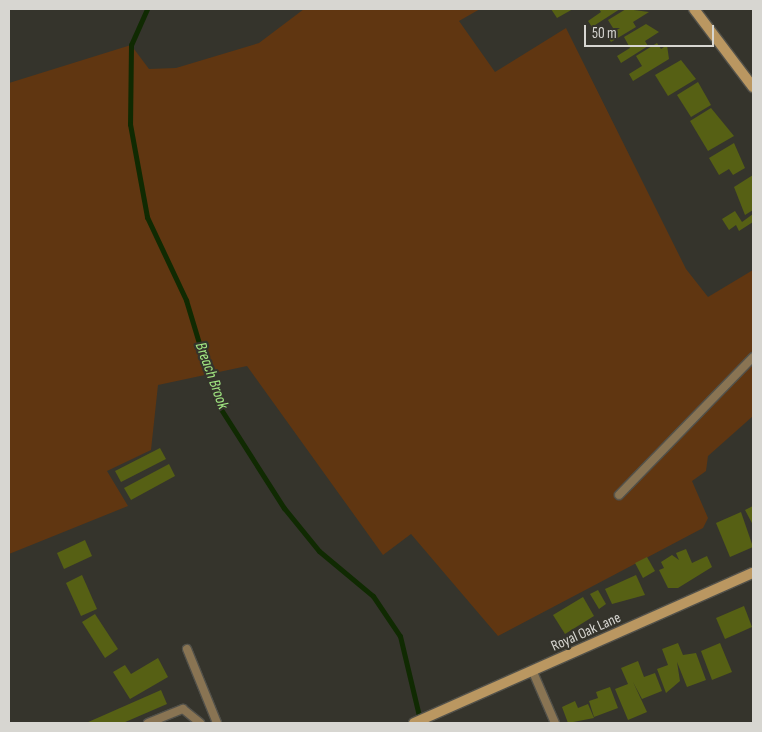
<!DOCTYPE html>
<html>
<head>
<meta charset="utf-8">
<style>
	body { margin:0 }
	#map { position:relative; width:762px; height:732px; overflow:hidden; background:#35342c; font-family:"Sofia Sans Condensed",sans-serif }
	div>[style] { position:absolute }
	.green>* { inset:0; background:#603611 }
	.stream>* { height:5px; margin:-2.5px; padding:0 2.5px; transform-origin:2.5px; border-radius:2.5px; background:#102a02 }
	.building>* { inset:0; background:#566014 }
	.roads { filter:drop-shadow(1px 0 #52514a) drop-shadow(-1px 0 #52514a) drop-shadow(0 1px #52514a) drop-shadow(0 -1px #52514a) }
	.lane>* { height:8px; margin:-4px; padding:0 4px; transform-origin:4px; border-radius:4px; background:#897453 }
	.secondary>* { height:10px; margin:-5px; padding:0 5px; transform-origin:5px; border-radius:5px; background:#ba9761 }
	span { translate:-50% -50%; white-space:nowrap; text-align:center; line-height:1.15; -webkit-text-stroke:4.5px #35342c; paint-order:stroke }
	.street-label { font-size:15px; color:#d7d6d1 }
	.water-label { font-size:16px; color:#a3e983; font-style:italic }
	.frame { position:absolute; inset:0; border:10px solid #d7d6d1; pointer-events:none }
	.scale { position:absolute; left:584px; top:25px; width:130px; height:22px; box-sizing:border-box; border:2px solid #d7d6d1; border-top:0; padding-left:6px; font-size:15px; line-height:18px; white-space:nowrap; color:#d7d6d1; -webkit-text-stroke:4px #35342c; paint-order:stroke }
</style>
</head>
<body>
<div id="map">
	<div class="green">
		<div style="clip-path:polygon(304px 9px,480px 9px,459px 21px,495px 72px,566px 28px,686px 269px,708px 297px,753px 270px,753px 416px,708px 456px,706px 471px,692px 481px,708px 518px,703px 528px,498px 636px,411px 534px,383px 555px,247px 366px,158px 385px,151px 450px,107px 471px,128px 506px,9px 554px,9px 83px,131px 45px,149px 69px,176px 68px,259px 43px)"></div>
	</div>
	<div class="stream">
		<div style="left:147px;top:9px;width:39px;rotate:114deg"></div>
		<div style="left:131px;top:45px;width:79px;rotate:90.7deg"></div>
		<div style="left:130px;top:124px;width:95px;rotate:79.6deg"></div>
		<div style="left:147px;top:217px;width:92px;rotate:64.8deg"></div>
		<div style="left:186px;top:300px;width:108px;rotate:73.2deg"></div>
		<div style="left:217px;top:403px;width:125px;rotate:57.5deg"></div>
		<div style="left:284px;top:508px;width:55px;rotate:50.9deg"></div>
		<div style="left:319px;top:551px;width:70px;rotate:39.8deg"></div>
		<div style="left:373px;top:596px;width:48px;rotate:56deg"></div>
		<div style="left:400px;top:636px;width:86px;rotate:76.6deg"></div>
	</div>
	<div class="building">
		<div style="clip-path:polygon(551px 9px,573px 9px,557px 18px)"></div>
		<div style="clip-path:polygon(599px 9px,620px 9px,592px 27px,588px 21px,601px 12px)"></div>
		<div style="clip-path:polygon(626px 9px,649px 12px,633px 22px,636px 27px,611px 42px,607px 36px,620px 28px,613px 28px,608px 20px)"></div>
		<div style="clip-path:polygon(646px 24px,659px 32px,645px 41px,648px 46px,621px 63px,617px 56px,630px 48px,624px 37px)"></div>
		<div style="clip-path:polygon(657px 43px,661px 49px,667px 45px,669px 59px,633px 81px,629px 74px,642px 66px,636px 56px)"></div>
		<div style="clip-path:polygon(681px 60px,696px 79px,668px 96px,655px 75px)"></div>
		<div style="clip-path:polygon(698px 82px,711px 105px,691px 117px,677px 95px)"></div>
		<div style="clip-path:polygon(711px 108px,734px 136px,708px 151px,690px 121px)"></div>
		<div style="clip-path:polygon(734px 143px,745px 168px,733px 175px,729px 169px,719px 175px,709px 158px)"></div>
		<div style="clip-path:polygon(753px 175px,753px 210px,745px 215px,734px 187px)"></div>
		<div style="clip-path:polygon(735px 211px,742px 222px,753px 214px,753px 222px,739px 231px,736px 225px,729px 230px,722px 219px)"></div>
		<div style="clip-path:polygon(160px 448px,166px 459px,121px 482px,115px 471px)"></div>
		<div style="clip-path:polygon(169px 464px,175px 476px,131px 500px,124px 488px)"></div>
		<div style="clip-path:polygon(753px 506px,753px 525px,745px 510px)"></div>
		<div style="clip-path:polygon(741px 512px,753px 547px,730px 557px,716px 523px)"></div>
		<div style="clip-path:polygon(85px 540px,92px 556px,64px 569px,57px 553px)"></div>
		<div style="clip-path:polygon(686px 549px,692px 563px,707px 556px,712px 567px,678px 588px,668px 588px,659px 570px,664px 568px,661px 562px,672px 555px,679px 560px,676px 553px)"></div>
		<div style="clip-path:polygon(647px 557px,655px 571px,643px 578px,635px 563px)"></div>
		<div style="clip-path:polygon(82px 575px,97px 609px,81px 616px,66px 583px)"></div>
		<div style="clip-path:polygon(636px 575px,645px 595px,612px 604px,605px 589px)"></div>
		<div style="clip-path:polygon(598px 590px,606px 604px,599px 609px,590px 594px)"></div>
		<div style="clip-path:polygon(583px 597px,594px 616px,565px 634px,553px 615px)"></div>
		<div style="clip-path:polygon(744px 606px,752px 627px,725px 639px,716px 618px)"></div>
		<div style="clip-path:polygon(95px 614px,118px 649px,105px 658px,82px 622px)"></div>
		<div style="clip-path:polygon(678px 643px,683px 655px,696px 653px,706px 680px,687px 687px,677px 662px,680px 681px,666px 693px,657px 669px,668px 665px,662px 649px)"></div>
		<div style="clip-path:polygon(720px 643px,732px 672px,712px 680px,701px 651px)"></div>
		<div style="clip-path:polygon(158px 658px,168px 677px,130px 699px,113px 672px,125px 665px,131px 674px)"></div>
		<div style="clip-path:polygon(638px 661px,644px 677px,655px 673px,662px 691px,642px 699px,633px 682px,647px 712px,628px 720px,615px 689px,628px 684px,621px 668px)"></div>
		<div style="clip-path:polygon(610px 687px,618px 708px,594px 717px,589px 701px,598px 698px,596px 692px)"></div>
		<div style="clip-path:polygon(161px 690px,167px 704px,123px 723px,86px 723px)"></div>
		<div style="clip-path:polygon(575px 701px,578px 708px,588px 704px,594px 718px,568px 723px,562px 707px)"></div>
	</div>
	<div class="roads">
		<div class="lane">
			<div style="left:619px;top:495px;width:192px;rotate:-45.8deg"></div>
			<div style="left:187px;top:649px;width:80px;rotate:67.9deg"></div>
			<div style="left:533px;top:672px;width:56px;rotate:66.7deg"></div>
			<div style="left:148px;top:723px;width:38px;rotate:-22deg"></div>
			<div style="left:183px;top:709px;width:22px;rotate:39deg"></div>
		</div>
		<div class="secondary">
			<div style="left:694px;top:9px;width:98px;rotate:52.9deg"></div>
			<div style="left:414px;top:723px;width:371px;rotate:-23.9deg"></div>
		</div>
	</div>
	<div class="street-label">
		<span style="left:586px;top:632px;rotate:-24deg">Royal Oak Lane</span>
	</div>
	<div class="water-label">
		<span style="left:211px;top:376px;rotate:70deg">Breach Brook</span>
	</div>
	<div class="frame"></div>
	<div class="scale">50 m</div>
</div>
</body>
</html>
